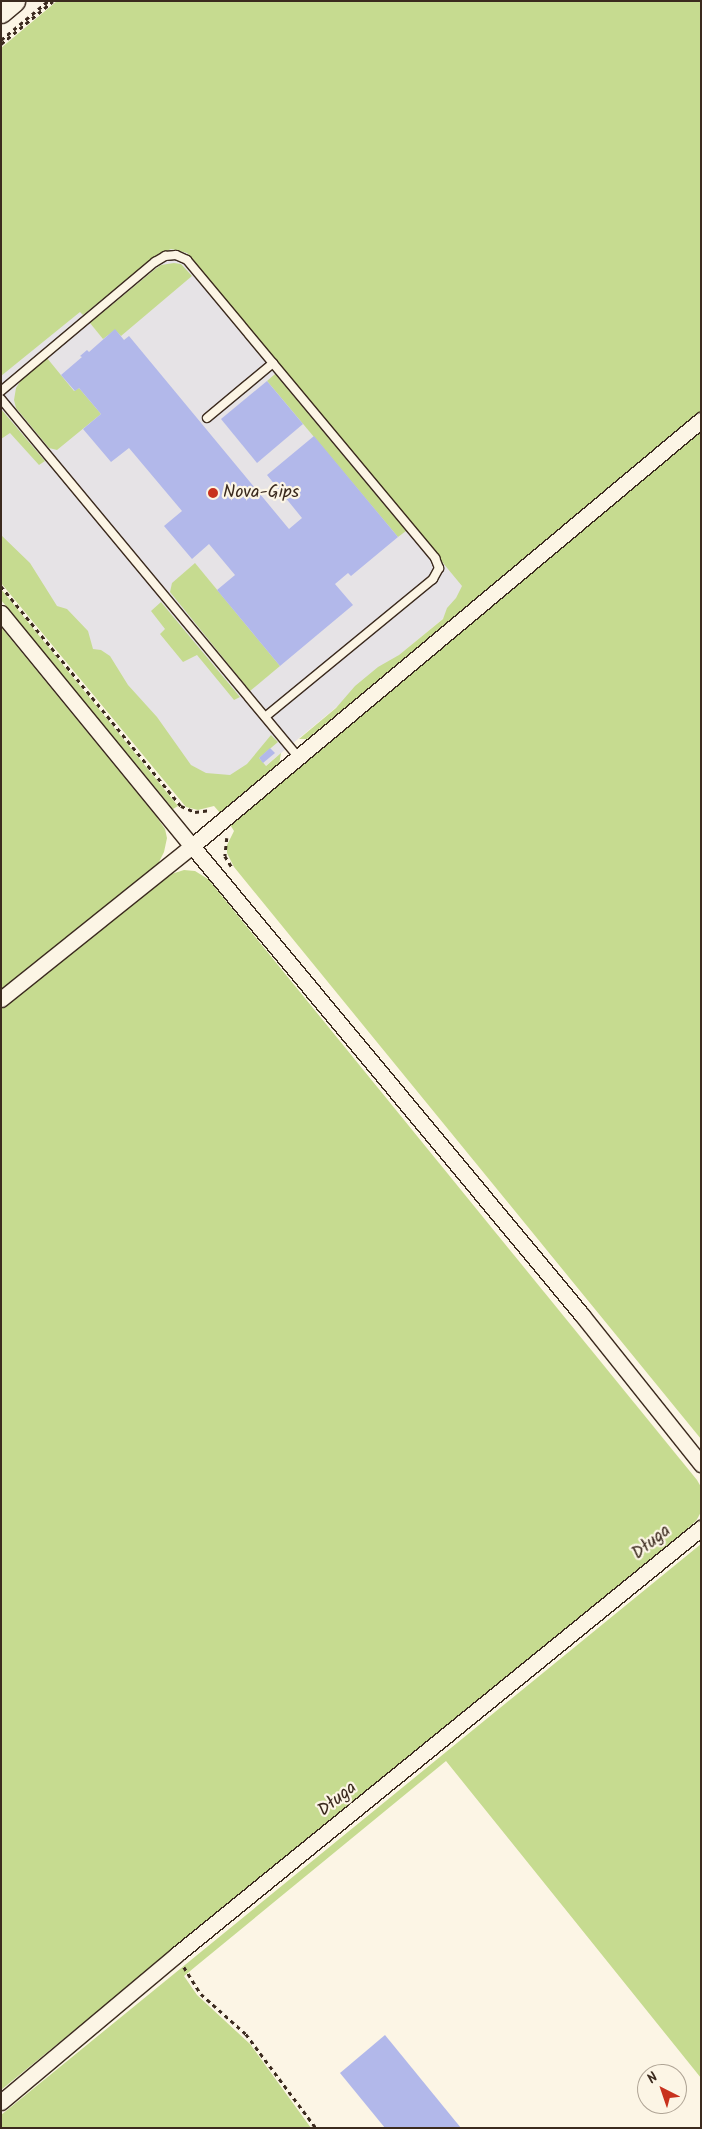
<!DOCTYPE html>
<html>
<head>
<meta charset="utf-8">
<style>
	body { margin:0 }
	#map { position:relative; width:702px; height:2129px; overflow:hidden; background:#fcf5e5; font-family:Kalam,sans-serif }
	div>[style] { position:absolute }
	.built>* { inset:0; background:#e6e3e6 }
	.green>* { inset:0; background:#c6db90 }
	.building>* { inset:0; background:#b2b8ea }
	.path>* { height:2.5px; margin-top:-1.25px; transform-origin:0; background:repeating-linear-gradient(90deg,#3b2a1e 0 4px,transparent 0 8px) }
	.roads { filter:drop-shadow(1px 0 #3b2a1e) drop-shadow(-1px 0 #3b2a1e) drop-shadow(0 1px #3b2a1e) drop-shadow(0 -1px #3b2a1e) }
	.service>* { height:8px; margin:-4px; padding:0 4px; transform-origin:4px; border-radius:4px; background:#fcf5e5 }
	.minor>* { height:15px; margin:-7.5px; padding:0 7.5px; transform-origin:7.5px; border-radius:7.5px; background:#fcf5e5 }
	.secondary>* { height:21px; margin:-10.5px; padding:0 10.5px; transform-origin:10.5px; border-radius:10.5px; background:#fcf5e5 }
	.dots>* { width:14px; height:14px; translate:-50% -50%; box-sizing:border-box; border:2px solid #fcf5e5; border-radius:50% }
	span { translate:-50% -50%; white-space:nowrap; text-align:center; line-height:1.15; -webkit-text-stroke:4.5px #fcf5e5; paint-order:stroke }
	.poi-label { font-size:18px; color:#3b2a1e }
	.left { translate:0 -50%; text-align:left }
	.street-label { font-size:18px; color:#3b2a1e }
	.frame { position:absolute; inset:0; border:2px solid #3b2a1e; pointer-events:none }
	.north { position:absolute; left:637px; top:2064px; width:50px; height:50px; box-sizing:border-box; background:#fcf5e5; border:1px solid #afa495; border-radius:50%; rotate:319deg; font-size:14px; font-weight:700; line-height:20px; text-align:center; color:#3b2a1e }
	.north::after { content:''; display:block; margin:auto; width:18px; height:22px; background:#c8321e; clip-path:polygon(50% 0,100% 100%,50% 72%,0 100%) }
</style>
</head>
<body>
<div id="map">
	<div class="built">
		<div style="clip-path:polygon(136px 187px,474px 593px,239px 788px,189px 787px,1px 558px,1px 300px)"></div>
	</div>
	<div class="green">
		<div style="clip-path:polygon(57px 1px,701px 1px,701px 413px,307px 739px,299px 739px,336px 708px,355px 686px,378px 667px,399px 655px,443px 619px,447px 608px,456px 598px,462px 586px,187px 253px,171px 249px,155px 256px,83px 315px,80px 312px,1px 376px,1px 48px)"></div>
		<div style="clip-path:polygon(174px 263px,181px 264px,192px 276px,121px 336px,115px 330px,103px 339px,90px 323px,154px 270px,161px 265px)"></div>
		<div style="clip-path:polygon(47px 358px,74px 391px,79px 388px,101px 414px,57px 450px,49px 448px,16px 408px,14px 400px,16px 388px,21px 380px)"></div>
		<div style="clip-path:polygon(275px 374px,406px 531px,398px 537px,267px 381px)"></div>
		<div style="clip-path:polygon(1px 409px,45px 461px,39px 465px,10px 433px,1px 439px)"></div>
		<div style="clip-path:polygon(701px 430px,701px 1439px,234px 867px,227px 853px,227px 845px,234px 831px,229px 823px)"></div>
		<div style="clip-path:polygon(1px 535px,30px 563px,57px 606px,67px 609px,88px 631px,93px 649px,101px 650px,110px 656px,128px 685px,157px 717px,191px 765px,206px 773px,230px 775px,247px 764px,271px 735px,278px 742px,259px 758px,266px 766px,281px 753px,279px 765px,221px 814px,214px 806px,198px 810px,186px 807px,1px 583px)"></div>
		<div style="clip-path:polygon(195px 563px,280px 666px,250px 691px,170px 592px,172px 583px)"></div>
		<div style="clip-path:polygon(1px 590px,1px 589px,178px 806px,173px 809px,1px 600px)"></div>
		<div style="clip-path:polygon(161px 602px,240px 697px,234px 700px,197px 655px,183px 662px,160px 634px,165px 629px,151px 611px)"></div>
		<div style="clip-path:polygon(1px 627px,156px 816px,165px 829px,167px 838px,164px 852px,158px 864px,1px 990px)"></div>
		<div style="clip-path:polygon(184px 870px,195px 871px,208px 879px,697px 1480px,701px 1487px,701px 1512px,696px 1521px,678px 1537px,1px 2090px,1px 1007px,162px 877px)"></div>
		<div style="clip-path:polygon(701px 1544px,701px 2078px,446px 1761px,184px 1976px,197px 1995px,250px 2044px,311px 2128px,1px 2128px,1px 2115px)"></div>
	</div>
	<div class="building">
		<div style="clip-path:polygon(115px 329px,124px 340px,129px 336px,289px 529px,302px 518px,267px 475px,314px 436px,398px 537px,351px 576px,348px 573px,335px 584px,353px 605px,280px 666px,217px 590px,235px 575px,209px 544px,192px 559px,164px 526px,182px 511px,129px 448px,111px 462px,83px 429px,101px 414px,79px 388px,75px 391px,61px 375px,82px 357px,80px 356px,87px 350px,89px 352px)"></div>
		<div style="clip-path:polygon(267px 381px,303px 424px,257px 463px,221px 419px)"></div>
		<div style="clip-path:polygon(270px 748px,275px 753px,263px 763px,259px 758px)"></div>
		<div style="clip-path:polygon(385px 2035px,461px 2128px,385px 2128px,340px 2073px)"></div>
	</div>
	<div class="path">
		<div style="left:1px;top:40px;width:61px;rotate:-39.7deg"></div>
		<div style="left:1px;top:44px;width:67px;rotate:-39.6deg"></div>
		<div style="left:1px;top:586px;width:284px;rotate:50.7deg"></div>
		<div style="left:181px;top:806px;width:15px;rotate:23deg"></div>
		<div style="left:195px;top:812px;width:16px;rotate:-7deg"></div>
		<div style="left:227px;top:838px;width:18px;rotate:96deg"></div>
		<div style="left:225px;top:856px;width:15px;rotate:58deg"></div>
		<div style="left:184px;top:1967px;width:32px;rotate:58deg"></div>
		<div style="left:201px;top:1994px;width:60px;rotate:41.6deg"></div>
		<div style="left:246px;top:2034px;width:117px;rotate:53.3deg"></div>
	</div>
	<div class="roads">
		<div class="service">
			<div style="left:1px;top:391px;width:201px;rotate:-40deg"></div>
			<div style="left:155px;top:262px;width:12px;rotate:-31deg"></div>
			<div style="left:165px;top:256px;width:11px;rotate:-5deg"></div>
			<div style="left:176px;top:255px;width:12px;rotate:24deg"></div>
			<div style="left:187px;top:260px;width:388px;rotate:50.2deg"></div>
			<div style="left:435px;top:558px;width:11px;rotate:68deg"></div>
			<div style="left:439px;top:568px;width:13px;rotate:119deg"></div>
			<div style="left:433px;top:579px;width:217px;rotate:140.6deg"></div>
			<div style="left:1px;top:399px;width:465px;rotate:50.3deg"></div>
			<div style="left:207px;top:418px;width:86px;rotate:-39.8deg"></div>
		</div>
		<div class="minor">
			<div style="left:1px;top:613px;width:301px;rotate:50.7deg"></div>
			<div style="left:192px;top:846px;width:610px;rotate:50.25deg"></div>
			<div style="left:582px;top:1315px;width:191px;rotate:51.4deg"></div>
			<div style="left:1px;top:999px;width:245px;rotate:-38.7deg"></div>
			<div style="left:192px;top:846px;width:664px;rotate:-39.93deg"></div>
			<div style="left:1px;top:2102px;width:229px;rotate:-40deg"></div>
			<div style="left:176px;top:1955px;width:677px;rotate:-39.12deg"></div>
		</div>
		<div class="secondary">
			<div style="left:1px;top:12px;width:17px;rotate:-40deg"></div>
		</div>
	</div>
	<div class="dots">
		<div style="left:213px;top:493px;background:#c8321e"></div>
	</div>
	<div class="poi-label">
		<span class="left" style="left:223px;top:493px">Nova-Gips</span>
	</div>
	<div class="street-label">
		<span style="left:652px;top:1543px;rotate:-39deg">Długa</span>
		<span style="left:338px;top:1800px;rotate:-39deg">Długa</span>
	</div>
	<div class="frame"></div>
	<div class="north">N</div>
</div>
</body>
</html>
